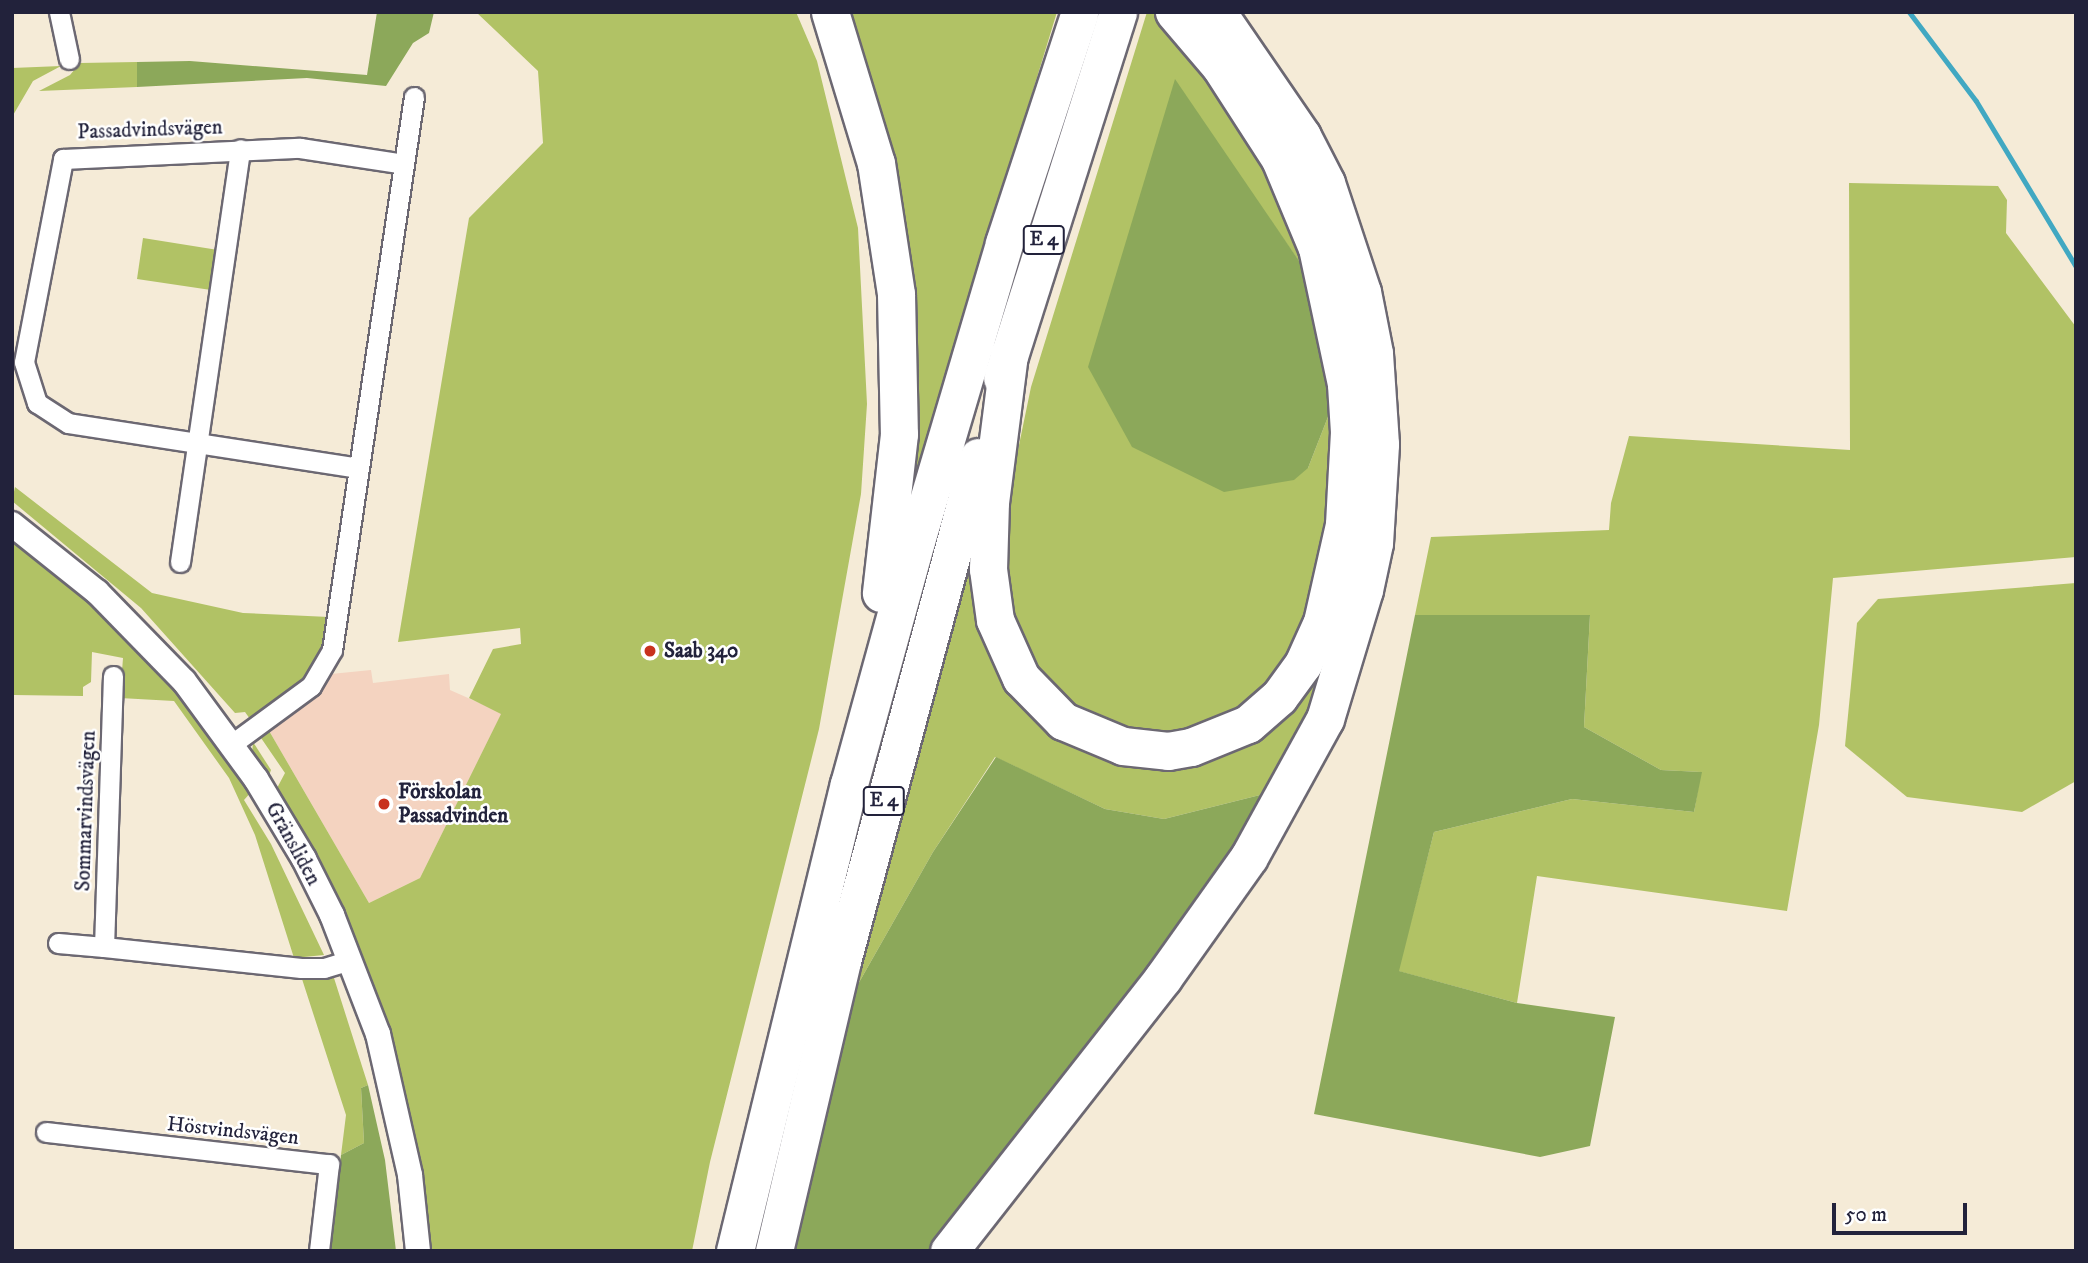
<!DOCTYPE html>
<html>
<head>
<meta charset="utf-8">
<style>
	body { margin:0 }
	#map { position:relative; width:2088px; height:1263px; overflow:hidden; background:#f5ebd7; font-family:"IM FELL DW Pica",serif }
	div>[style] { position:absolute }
	.built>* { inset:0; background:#f4d3c0 }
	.green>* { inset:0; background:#b1c265 }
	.forest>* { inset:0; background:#8ca85a }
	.stream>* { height:5px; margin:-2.5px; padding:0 2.5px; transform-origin:2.5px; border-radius:2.5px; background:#41a8c2 }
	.roads { filter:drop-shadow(2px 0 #6c6872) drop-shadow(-2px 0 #6c6872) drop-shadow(0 2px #6c6872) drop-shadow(0 -2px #6c6872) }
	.minor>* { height:19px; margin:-9.5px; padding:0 9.5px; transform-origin:9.5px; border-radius:9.5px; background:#fff }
	.tertiary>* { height:24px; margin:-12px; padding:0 12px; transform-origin:12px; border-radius:12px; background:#fff }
	.motorway>* { height:37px; margin:-18.5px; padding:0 18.5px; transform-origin:18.5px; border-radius:18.5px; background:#fff }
	.dots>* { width:19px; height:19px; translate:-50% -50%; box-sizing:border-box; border:4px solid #fff; border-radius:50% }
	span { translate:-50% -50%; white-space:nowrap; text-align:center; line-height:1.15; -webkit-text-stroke:5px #fff; paint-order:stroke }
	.shield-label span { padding:2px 5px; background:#fff; border:2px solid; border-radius:5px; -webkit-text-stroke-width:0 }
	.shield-label { font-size:19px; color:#22223b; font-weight:700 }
	.street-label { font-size:21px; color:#22223b }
	.poi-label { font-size:21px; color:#22223b; font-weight:700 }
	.left { translate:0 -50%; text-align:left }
	.frame { position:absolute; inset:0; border:14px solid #22223b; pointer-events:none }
	.scale { position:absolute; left:1832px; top:1203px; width:135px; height:32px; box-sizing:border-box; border:4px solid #22223b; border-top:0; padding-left:9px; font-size:21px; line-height:24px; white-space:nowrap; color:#22223b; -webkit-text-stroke:5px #fff; paint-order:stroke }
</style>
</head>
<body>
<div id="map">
	<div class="built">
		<div style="clip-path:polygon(371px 670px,373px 683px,449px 674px,450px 690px,502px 713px,420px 878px,369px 903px,268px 729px,319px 693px,331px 674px)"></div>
	</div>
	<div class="green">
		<div style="clip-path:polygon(476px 12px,796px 12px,817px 61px,858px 228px,867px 404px,861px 494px,819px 729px,710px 1162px,692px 1251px,429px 1251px,421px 1177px,394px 1051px,276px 790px,285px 773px,259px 735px,268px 729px,369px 903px,420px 878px,501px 714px,469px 698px,493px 649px,521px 644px,520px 628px,398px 642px,469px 218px,543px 143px,538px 71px)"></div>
		<div style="clip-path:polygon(845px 12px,1057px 12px,915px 476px,905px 479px)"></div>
		<div style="clip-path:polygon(1147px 12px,1154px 12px,1191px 51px,1266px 167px,1310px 277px,1254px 197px,1308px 468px,1333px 404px,1325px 559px,1290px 659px,1234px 718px,1195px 731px,1154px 737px,1121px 733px,1055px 696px,1016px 640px,1003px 577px,1006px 508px,1031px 387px)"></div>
		<div style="clip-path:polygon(137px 62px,137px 87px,39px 91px,70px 75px,80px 63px)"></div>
		<div style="clip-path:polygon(61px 66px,33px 81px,12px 117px,12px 68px)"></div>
		<div style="clip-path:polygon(1849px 183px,1998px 186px,2007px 200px,2006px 233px,2076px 327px,2076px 557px,1833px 578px,1819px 725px,1787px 911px,1537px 876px,1517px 1003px,1398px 971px,1434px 832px,1572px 799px,1694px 812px,1701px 772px,1661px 770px,1584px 727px,1590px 615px,1415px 615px,1431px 537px,1609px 530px,1611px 503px,1629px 436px,1850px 450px)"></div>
		<div style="clip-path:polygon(143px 238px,218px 250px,211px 290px,137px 279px)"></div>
		<div style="clip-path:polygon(1339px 262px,1325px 680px,1272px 792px,1164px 819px,1105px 809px,995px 757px,933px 852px,857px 986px,975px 540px,999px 666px,1166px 763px,1323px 657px)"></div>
		<div style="clip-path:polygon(15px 487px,152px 593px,243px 613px,329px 617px,319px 658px,301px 685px,250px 719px,245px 712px,235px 713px,141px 608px,12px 501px)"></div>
		<div style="clip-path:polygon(12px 538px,65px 575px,176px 688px,252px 791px,244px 800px,271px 844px,324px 955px,294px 958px,255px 835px,229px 778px,174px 701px,120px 698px,123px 658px,92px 652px,91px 682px,83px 687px,83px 696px,14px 695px,12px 770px)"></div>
		<div style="clip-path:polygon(2076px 583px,2076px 781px,2022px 812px,1907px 797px,1845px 746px,1857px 623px,1878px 599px)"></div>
		<div style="clip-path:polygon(253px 742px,271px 770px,268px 778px,252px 754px)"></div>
		<div style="clip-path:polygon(329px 976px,334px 978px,368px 1085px,361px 1088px,364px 1143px,341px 1155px,346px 1115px,302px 979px)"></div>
	</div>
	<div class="forest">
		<div style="clip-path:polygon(377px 12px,434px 12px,429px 33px,413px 43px,386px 86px,307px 78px,137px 87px,137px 62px,190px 61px,367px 75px)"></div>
		<div style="clip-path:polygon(1175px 79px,1310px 277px,1333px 404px,1308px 468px,1294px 480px,1224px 492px,1132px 447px,1088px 367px)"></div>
		<div style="clip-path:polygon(1415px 615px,1590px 615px,1584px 727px,1661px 770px,1702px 772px,1694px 812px,1572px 799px,1434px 832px,1399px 971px,1517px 1003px,1615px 1017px,1590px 1146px,1540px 1157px,1314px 1114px)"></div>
		<div style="clip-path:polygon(996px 757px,1105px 809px,1164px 819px,1272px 792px,1204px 899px,933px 1251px,794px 1251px,857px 986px,933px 852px)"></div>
		<div style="clip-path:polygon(368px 1085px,385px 1160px,396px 1251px,331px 1251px,341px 1155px,364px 1143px,361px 1088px)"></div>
	</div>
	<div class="stream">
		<div style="left:1909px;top:12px;width:111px;rotate:53deg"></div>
		<div style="left:1976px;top:101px;width:194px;rotate:58.9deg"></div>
	</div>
	<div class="roads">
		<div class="minor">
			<div style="left:59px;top:12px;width:48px;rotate:78deg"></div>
			<div style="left:359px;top:468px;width:294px;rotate:-171.2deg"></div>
			<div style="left:68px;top:423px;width:37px;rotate:-147deg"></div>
			<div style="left:37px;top:403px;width:43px;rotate:-107.6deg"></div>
			<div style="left:24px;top:362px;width:207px;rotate:-79.1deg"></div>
			<div style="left:63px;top:159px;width:237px;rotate:-2.7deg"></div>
			<div style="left:300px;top:148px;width:105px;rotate:8.7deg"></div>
			<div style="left:180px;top:562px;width:417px;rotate:-81.7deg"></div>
			<div style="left:113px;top:676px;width:271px;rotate:91.9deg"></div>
			<div style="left:104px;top:947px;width:198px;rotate:6.1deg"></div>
			<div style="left:301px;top:968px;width:23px"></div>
			<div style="left:324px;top:968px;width:27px;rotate:-17deg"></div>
			<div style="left:232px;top:744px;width:98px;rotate:-36.3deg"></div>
			<div style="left:311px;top:686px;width:42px;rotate:-59.7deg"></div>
			<div style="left:332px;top:650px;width:559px;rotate:-81.57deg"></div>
			<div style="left:58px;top:943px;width:46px;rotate:5deg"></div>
			<div style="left:46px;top:1132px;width:285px;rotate:6.5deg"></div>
			<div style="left:329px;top:1164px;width:88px;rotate:96.6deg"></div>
		</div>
		<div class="tertiary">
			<div style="left:12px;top:524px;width:109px;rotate:38.7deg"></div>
			<div style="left:97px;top:592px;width:124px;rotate:45.7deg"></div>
			<div style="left:184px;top:681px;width:122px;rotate:53.7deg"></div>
			<div style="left:256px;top:779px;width:93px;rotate:59deg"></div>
			<div style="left:304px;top:859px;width:63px;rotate:63.4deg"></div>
			<div style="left:332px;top:915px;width:128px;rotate:68.9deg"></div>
			<div style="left:378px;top:1034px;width:145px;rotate:77.2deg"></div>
			<div style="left:410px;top:1175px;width:76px;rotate:84deg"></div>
		</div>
		<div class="motorway">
			<div style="left:830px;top:12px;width:158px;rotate:73.1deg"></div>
			<div style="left:876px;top:163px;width:133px;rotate:81.3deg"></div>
			<div style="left:896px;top:294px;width:140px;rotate:88.8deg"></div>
			<div style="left:899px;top:434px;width:160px;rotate:96.5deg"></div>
			<div style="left:1009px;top:354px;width:149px;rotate:97.3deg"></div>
			<div style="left:990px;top:502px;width:67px;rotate:91.7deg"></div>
			<div style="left:988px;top:569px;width:51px;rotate:82.2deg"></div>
			<div style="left:995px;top:620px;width:64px;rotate:65.9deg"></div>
			<div style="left:1021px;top:678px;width:60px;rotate:45.7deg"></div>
			<div style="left:1063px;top:721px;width:65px;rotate:22.6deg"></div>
			<div style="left:1123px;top:746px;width:45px;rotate:6.3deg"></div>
			<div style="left:1168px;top:751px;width:23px;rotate:-10deg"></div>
			<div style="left:1191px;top:747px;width:61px;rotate:-22deg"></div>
			<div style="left:1248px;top:724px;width:41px;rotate:-41.1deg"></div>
			<div style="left:1279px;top:697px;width:41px;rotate:-54deg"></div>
			<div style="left:1303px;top:664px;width:46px;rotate:-65.7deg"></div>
			<div style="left:1322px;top:622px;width:100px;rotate:-77.3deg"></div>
			<div style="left:1344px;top:524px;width:92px;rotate:-86.9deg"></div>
			<div style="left:1349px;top:432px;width:48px;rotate:-93.6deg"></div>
			<div style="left:1346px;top:384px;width:139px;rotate:-102deg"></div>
			<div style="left:1317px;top:248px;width:96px;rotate:-112.6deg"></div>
			<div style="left:1280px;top:159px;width:111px;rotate:-122.8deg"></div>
			<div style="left:1220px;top:66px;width:71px;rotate:-130.4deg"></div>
			<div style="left:1002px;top:378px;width:384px;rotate:-72.4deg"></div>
			<div style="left:735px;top:1251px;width:481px;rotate:-76.3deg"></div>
			<div style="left:849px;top:784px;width:252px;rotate:-74.6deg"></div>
			<div style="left:916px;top:541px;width:311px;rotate:-73.5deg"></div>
			<div style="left:1004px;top:243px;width:243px;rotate:-71.8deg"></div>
			<div style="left:774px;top:1251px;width:298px;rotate:-76.8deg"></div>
			<div style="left:842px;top:961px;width:522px;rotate:-74.9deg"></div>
			<div style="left:949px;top:1251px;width:347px;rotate:-51.9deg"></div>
			<div style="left:1163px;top:978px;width:148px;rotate:-54.6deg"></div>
			<div style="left:1249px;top:857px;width:158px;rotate:-61.2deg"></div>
			<div style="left:1325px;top:719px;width:135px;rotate:-73.2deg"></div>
			<div style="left:1364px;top:590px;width:48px;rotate:-78deg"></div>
			<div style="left:1374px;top:543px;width:99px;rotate:-86.5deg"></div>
			<div style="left:1380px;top:444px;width:91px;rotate:-93.8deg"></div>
			<div style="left:1374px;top:353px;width:62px;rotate:-101.1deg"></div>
			<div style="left:1362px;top:292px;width:115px;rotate:-108.3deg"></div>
			<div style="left:1326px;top:183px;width:53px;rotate:-117.1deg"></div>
			<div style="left:1302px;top:136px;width:150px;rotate:-124.4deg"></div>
		</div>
	</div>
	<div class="dots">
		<div style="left:650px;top:651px;background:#c8321e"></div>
		<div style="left:384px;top:804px;background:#c8321e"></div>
	</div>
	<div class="shield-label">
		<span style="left:1044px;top:240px">E 4</span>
		<span style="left:884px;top:801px">E 4</span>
	</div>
	<div class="street-label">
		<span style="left:150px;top:130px;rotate:-2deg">Passadvindsvägen</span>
		<span style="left:86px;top:811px;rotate:-88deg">Sommarvindsvägen</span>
		<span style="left:293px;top:844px;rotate:61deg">Gränsliden</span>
		<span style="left:233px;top:1131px;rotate:6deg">Höstvindsvägen</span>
	</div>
	<div class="poi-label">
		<span class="left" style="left:664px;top:651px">Saab 340</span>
		<span class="left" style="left:398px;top:804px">Förskolan<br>Passadvinden</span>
	</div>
	<div class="frame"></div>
	<div class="scale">50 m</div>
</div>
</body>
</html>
